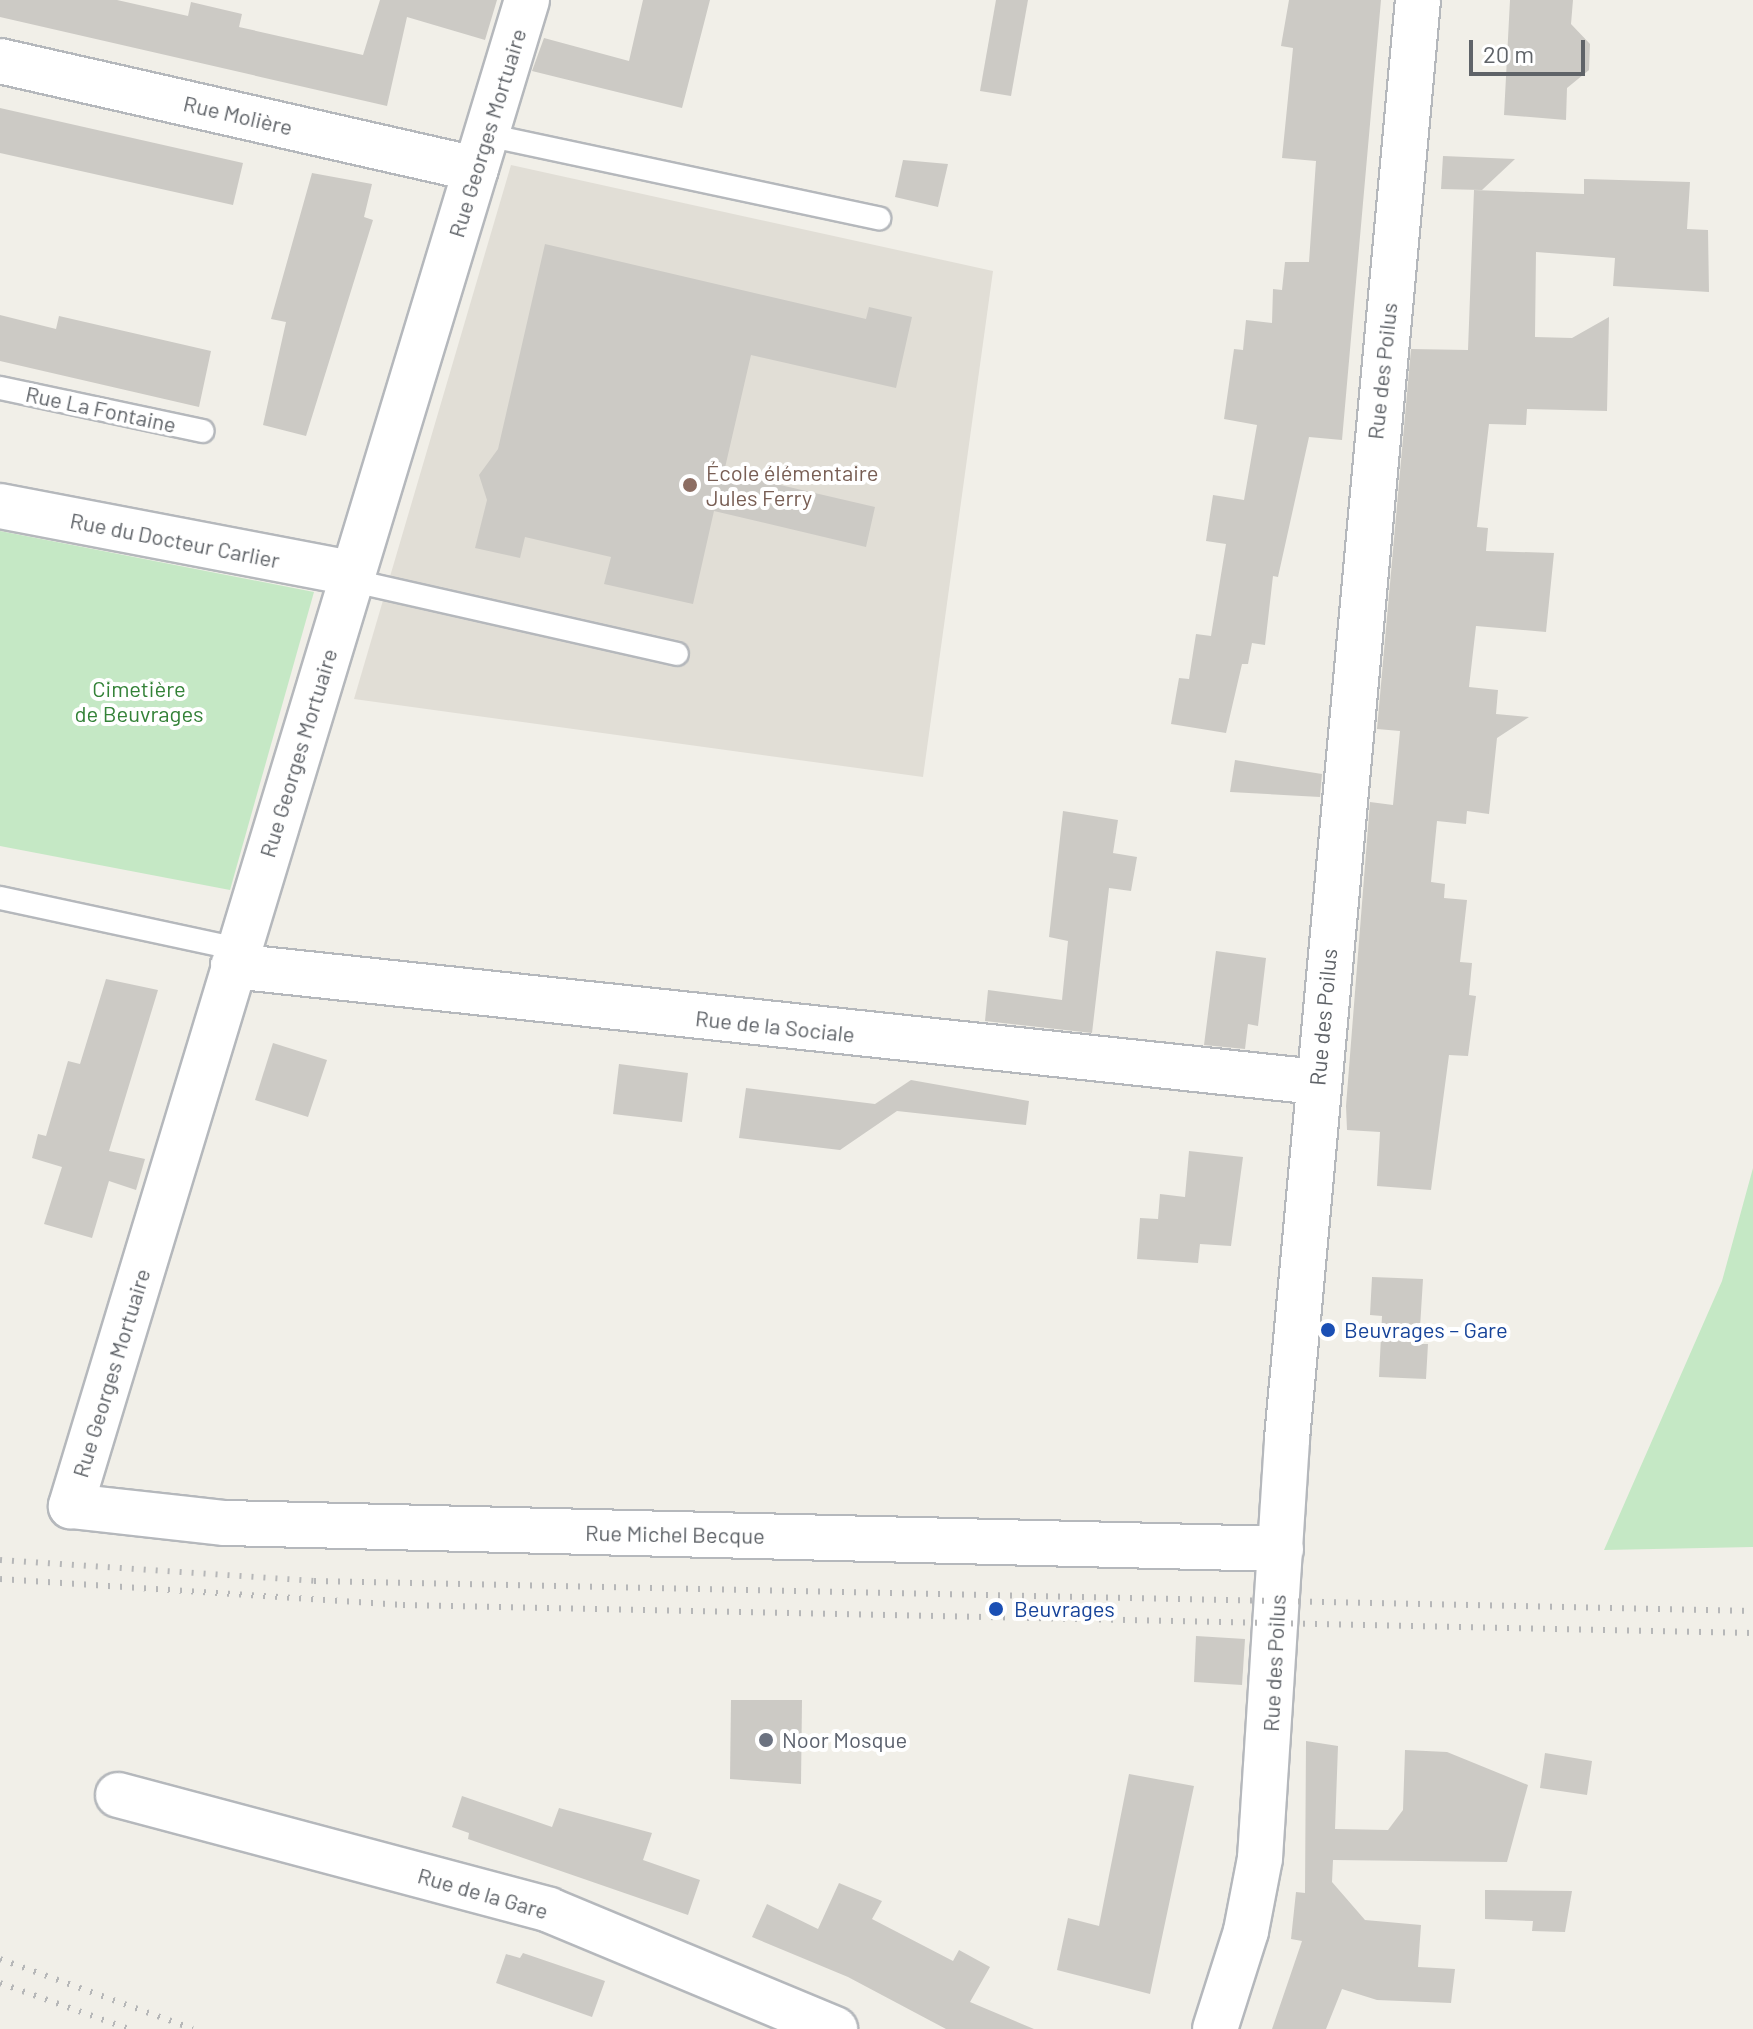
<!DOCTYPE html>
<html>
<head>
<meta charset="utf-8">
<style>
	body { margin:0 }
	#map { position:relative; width:1753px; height:2029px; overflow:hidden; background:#f1efe8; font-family:Barlow,sans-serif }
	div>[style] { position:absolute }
	.education>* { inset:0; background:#e1ded6 }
	.green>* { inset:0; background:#c5e8c5 }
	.building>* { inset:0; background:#cccac5 }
	.roads { filter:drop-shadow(2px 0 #b5b8bc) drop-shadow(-2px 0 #b5b8bc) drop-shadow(0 2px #b5b8bc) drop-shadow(0 -2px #b5b8bc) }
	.lane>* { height:22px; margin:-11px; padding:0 11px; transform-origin:11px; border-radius:11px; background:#fff }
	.street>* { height:44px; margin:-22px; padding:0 22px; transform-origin:22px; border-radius:22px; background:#fff }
	.secondary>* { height:44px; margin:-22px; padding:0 22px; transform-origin:22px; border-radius:22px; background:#fff }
	.rail>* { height:6px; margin-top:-3px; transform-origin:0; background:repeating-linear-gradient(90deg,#b6b7b8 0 2px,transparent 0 12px) }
	.dots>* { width:22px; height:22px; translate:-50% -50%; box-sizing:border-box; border:4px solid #fff; border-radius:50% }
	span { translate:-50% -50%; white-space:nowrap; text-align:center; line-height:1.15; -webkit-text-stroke:8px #fff; paint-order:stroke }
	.street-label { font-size:22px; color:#5f6368 }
	.education-label { font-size:22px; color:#785e54 }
	.left { translate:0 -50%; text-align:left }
	.park-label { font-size:22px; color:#348238 }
	.transit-label { font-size:22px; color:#164399 }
	.worship-label { font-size:22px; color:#5b616d }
	.scale { position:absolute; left:1469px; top:40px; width:116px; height:36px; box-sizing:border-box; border:4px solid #5f6368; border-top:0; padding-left:10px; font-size:24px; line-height:28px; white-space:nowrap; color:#5f6368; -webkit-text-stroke:6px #fff; paint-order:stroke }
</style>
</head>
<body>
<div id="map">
	<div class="education">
		<div style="clip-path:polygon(511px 165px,993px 271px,923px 777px,354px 699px)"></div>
	</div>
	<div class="green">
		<div style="clip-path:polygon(0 531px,314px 592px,230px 890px,0 846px)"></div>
		<div style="clip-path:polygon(1753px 1168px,1753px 1547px,1604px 1550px,1722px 1281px)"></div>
	</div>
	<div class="building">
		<div style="clip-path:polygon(0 0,117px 0,188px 16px,191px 2px,242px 14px,239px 27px,363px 55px,380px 0,497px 0,485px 40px,407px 17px,387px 106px,0 17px)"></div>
		<div style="clip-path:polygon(643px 0,710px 0,682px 108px,532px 71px,544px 38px,629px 61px)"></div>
		<div style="clip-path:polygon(996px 0,1028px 0,1011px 96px,980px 91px)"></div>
		<div style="clip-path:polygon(1289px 0,1381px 0,1342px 440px,1309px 437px,1278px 577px,1273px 576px,1265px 645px,1252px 643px,1248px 664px,1242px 664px,1226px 733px,1171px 724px,1179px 678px,1189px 679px,1196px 634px,1211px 636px,1226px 544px,1206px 541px,1213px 495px,1244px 500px,1257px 425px,1224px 419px,1234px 349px,1243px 350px,1246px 320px,1272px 323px,1273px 289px,1282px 290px,1285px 262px,1309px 262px,1316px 161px,1282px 158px,1293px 48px,1281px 46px)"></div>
		<div style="clip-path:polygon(1510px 0,1573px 0,1571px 24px,1590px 44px,1589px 70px,1567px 88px,1566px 120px,1504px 115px)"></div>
		<div style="clip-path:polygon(0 108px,243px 163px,233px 205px,0 153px)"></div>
		<div style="clip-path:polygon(1443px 156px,1515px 159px,1482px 190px,1441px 189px)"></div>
		<div style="clip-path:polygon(903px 160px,948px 164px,938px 207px,895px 197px)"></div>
		<div style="clip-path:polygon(312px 173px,372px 184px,364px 217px,373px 220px,306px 436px,263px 425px,286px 322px,271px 319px)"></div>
		<div style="clip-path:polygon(1584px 179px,1690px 182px,1687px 229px,1708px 230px,1709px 292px,1613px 286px,1615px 258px,1536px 252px,1535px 337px,1572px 338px,1609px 317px,1607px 411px,1527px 409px,1526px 425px,1489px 424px,1477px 527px,1488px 528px,1486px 551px,1554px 553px,1546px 632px,1476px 626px,1469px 687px,1498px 690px,1496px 714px,1529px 717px,1497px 738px,1489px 814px,1467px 811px,1466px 824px,1437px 821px,1431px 882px,1445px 884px,1444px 898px,1467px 900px,1460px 962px,1472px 963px,1469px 995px,1476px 996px,1468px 1056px,1449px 1055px,1431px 1190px,1377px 1186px,1380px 1132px,1347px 1130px,1346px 1106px,1370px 802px,1393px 805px,1400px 731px,1377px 729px,1411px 349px,1468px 350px,1474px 190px,1584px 194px)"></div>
		<div style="clip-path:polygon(545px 244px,866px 319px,869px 307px,912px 317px,896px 388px,751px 355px,724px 472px,875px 507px,866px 547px,714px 511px,693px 604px,604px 584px,611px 557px,525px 537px,520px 558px,475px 548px,487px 500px,479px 475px,498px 449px)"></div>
		<div style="clip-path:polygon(0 315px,56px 329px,59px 316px,211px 351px,199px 407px,0 361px)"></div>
		<div style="clip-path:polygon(1235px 760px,1322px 774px,1320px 797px,1230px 792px)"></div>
		<div style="clip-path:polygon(1063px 811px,1118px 820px,1113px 853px,1137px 857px,1131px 891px,1109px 888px,1092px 1033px,985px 1021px,988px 990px,1062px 1000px,1068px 941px,1049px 937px)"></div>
		<div style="clip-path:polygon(1216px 951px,1266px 958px,1258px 1026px,1248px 1024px,1245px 1049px,1204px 1045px)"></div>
		<div style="clip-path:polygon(106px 979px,158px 990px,109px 1151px,145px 1159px,136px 1190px,109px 1181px,92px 1238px,44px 1224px,62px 1167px,32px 1158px,38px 1134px,46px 1136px,68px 1061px,80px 1064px)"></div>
		<div style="clip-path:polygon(273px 1043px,327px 1060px,308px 1117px,255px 1100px)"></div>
		<div style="clip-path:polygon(619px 1064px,688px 1073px,682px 1122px,613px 1114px)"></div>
		<div style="clip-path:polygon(911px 1080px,1029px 1101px,1026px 1125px,897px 1111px,840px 1150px,739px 1138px,746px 1088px,875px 1104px)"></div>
		<div style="clip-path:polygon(1189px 1151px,1243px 1157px,1231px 1246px,1200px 1244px,1198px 1263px,1137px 1259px,1140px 1218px,1158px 1219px,1160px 1194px,1185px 1197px)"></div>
		<div style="clip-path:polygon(1372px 1277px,1423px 1279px,1419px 1344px,1428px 1344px,1426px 1379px,1379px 1377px,1382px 1316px,1370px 1315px)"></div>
		<div style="clip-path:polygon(1196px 1636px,1245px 1639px,1242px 1685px,1194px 1682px)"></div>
		<div style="clip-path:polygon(731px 1700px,802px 1700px,801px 1784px,730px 1779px)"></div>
		<div style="clip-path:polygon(1306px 1741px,1338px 1746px,1335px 1829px,1388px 1830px,1403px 1810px,1405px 1750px,1447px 1752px,1528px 1785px,1507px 1862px,1333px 1860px,1332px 1882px,1365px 1920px,1421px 1925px,1418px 1967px,1455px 1969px,1451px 2003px,1377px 2000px,1342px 1989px,1326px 2029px,1272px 2029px,1302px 1941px,1291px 1939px,1296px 1892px,1305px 1893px)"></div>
		<div style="clip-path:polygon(1545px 1753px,1592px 1761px,1587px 1795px,1540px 1788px)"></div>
		<div style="clip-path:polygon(1129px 1774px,1194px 1786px,1150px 1994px,1057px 1970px,1068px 1918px,1099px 1926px)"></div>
		<div style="clip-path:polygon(462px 1796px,552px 1827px,559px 1808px,652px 1833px,643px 1860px,700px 1880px,688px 1915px,468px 1839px,469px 1833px,452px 1827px)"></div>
		<div style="clip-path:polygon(839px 1883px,882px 1901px,872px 1919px,953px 1961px,959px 1950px,990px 1967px,970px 2002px,1034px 2029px,946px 2029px,848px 1977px,752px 1937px,767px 1904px,818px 1929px)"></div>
		<div style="clip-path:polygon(1485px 1890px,1572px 1891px,1565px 1932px,1532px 1931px,1533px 1921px,1485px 1919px)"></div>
		<div style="clip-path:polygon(523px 1953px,605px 1981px,592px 2017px,496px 1983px,506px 1954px,520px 1958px)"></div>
	</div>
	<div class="roads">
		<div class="lane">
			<div style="left:487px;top:135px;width:401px;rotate:12deg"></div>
			<div style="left:0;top:388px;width:207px;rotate:12deg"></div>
			<div style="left:349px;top:580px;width:336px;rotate:12.7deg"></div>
			<div style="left:0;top:898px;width:243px;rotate:12.1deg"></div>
		</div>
		<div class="street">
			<div style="left:527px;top:0;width:1574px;rotate:106.85deg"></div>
			<div style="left:71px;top:1506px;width:155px;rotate:6.3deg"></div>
			<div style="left:225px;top:1523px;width:1056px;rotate:1.41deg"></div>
			<div style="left:0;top:61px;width:488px;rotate:12.8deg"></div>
			<div style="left:0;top:506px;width:357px;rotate:10.8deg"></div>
			<div style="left:233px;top:966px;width:1090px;rotate:6.11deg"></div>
			<div style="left:118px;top:1795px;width:446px;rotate:14.9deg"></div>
			<div style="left:549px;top:1910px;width:310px;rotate:22.6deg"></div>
		</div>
		<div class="secondary">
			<div style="left:1215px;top:2029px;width:103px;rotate:-72.4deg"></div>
			<div style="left:1246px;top:1931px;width:74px;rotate:-79.1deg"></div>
			<div style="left:1260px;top:1858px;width:420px;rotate:-86.3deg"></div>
			<div style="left:1287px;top:1439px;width:1445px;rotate:-84.8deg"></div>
		</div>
	</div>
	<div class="rail">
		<div style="left:0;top:1560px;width:315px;rotate:3.8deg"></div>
		<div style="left:314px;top:1581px;width:1439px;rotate:1.19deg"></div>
		<div style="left:0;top:1579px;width:404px;rotate:3.7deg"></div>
		<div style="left:403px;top:1605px;width:1350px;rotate:1.19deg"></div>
		<div style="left:0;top:1959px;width:205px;rotate:19.9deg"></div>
		<div style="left:0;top:1983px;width:137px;rotate:19.6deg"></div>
	</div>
	<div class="dots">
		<div style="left:690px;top:485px;background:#8d6e63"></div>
		<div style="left:1328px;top:1330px;background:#1a4fb4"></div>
		<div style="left:996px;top:1609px;background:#1a4fb4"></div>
		<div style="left:766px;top:1740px;background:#6b7280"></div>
	</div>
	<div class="street-label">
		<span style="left:238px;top:115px;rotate:13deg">Rue Molière</span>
		<span style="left:487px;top:133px;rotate:-73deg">Rue Georges Mortuaire</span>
		<span style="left:1382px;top:371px;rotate:-84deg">Rue des Poilus</span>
		<span style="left:101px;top:409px;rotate:12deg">Rue La Fontaine</span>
		<span style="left:175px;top:540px;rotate:11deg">Rue du Docteur Carlier</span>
		<span style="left:298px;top:753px;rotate:-73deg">Rue Georges Mortuaire</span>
		<span style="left:1323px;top:1017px;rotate:-85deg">Rue des Poilus</span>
		<span style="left:775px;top:1026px;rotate:6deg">Rue de la Sociale</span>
		<span style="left:111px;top:1373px;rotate:-73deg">Rue Georges Mortuaire</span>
		<span style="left:675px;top:1534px;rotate:1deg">Rue Michel Becque</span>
		<span style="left:1274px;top:1663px;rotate:-87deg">Rue des Poilus</span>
		<span style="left:483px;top:1893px;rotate:16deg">Rue de la Gare</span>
	</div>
	<div class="education-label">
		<span class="left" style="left:706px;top:485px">École élémentaire<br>Jules Ferry</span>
	</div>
	<div class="park-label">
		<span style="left:139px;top:701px">Cimetière<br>de Beuvrages</span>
	</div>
	<div class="transit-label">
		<span class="left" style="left:1344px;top:1330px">Beuvrages – Gare</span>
		<span class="left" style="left:1014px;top:1609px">Beuvrages</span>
	</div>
	<div class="worship-label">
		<span class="left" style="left:782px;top:1740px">Noor Mosque</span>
	</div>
	<div class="scale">20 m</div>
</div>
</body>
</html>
